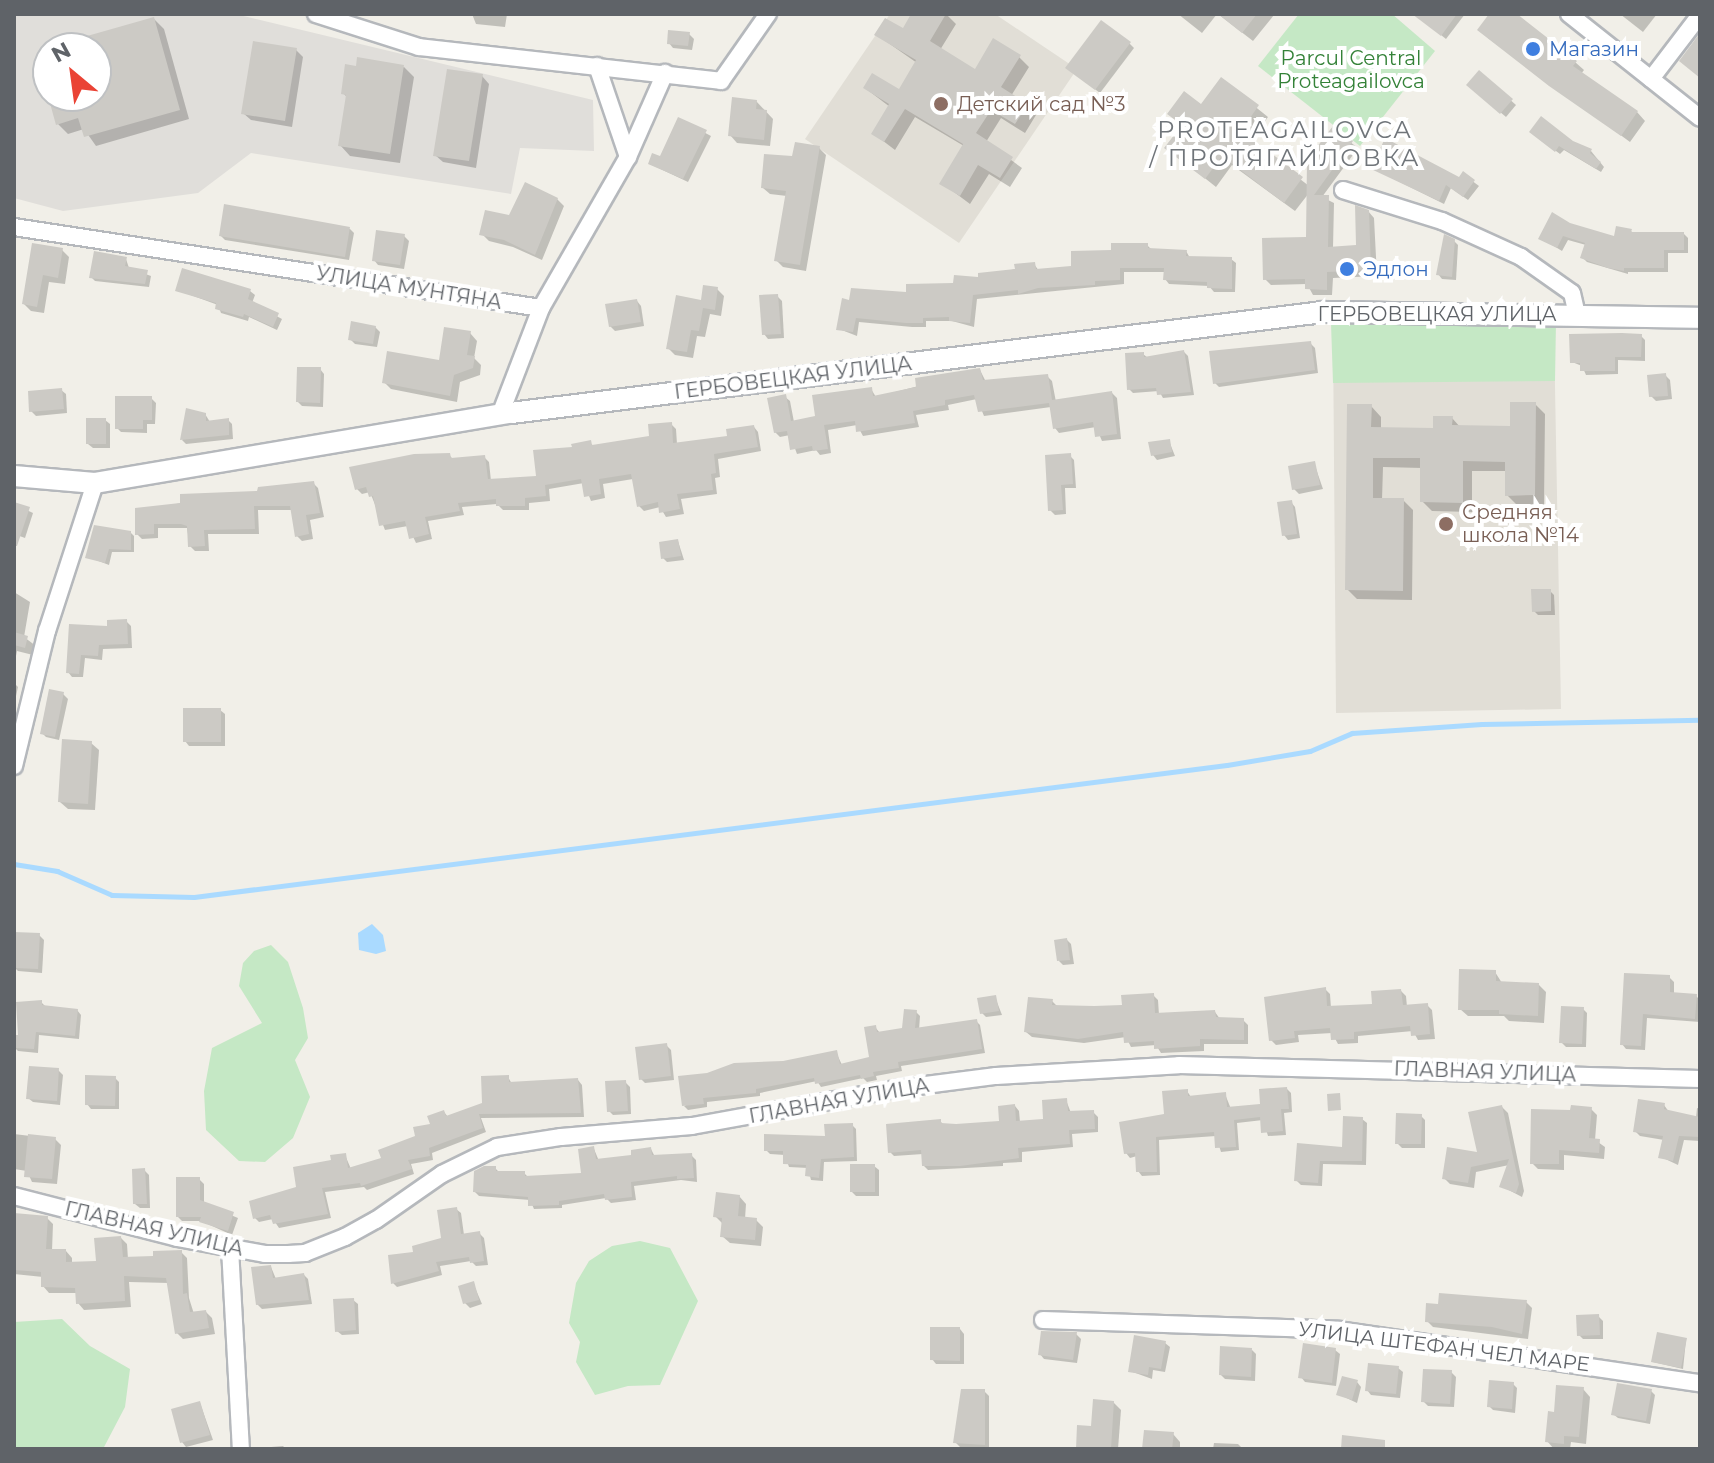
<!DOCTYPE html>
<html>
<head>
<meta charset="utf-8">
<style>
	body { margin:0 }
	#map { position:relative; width:1714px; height:1463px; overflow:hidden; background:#f1efe8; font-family:Montserrat,sans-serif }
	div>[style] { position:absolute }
	.industrial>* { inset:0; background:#e0deda }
	.education>* { inset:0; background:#e1ded6 }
	.green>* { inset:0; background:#c5e8c5 }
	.water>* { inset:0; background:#aadaff }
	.shadow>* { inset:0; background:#0003 }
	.stream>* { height:5px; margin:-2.5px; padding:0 2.5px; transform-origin:2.5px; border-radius:2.5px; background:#aadaff }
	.building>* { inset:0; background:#cccac5 }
	.roads { filter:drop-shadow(2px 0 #b5b8bc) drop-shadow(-2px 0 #b5b8bc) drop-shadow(0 2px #b5b8bc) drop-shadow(0 -2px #b5b8bc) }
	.minor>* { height:16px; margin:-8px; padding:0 8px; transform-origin:8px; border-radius:8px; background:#fff }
	.tertiary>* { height:20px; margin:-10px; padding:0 10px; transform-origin:10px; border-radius:10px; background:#fff }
	.dots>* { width:22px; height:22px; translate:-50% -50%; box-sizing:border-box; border:4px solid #fff; border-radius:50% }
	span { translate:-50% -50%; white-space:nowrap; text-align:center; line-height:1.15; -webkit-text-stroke:8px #fff; paint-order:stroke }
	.shop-label { font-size:20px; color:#366cbe }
	.left { translate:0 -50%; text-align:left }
	.park-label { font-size:20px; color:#348238 }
	.education-label { font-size:20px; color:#785e54 }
	.street-label { font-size:20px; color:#5f6368 }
	.quarter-label { font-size:24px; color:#70757a; letter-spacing:2px }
	.frame { position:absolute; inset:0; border:16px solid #5f6368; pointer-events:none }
	.north { position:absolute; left:32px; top:32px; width:80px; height:80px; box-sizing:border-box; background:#fff; border:2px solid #bfc1c3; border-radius:50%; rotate:331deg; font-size:22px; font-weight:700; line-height:32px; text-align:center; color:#5f6368 }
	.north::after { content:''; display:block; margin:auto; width:28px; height:36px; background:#ea4335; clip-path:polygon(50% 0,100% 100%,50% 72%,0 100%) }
</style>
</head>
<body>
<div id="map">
	<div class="industrial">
		<div style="clip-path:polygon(evenodd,14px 14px,235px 14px,593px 100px,594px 151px,520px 148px,511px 194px,251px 153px,198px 193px,63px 211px,14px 198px,14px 14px,48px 48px,96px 48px,96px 96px,48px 96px,48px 48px)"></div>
	</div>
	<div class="education">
		<div style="clip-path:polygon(890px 14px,995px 14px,1077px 69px,959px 243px,805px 139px)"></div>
		<div style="clip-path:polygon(1333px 333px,1554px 333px,1561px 709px,1336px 713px)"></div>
	</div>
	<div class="green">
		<div style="clip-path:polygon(1299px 14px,1392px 14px,1435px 51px,1360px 146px,1258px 66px)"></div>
		<div style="clip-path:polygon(1556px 321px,1555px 381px,1333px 383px,1331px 323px)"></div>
		<div style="clip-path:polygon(271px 945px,288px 962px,303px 1008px,308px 1038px,295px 1060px,310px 1097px,293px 1138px,265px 1162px,239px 1161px,206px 1130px,204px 1091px,212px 1048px,262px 1023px,239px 986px,243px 963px,254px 951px)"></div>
		<div style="clip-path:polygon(640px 1241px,670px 1248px,698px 1301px,660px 1385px,628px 1386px,595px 1395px,576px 1362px,580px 1342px,569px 1323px,576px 1283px,589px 1261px,612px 1246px)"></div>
		<div style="clip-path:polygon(62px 1319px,90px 1346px,130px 1369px,125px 1407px,103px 1449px,14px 1449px,14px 1322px)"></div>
	</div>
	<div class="water">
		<div style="clip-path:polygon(372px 924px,383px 935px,386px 951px,376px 954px,359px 950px,358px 933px)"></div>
	</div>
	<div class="shadow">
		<div style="clip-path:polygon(472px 14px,507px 14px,505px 27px,476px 24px)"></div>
		<div style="clip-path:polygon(914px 14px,946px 14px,956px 24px,940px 50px,975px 71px,1019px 57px,1029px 67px,1011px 96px,1036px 115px,1025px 133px,1001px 118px,986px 142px,1022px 168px,1010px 187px,989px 174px,970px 204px,942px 183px,964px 146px,915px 117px,895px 150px,874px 134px,890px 107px,865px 88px,900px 92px,917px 63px,877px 35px,903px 31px)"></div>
		<div style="clip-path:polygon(1178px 14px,1217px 14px,1202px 33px)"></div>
		<div style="clip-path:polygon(1218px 14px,1273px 14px,1274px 15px,1253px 41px)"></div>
		<div style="clip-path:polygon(1415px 14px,1465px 14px,1446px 39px)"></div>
		<div style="clip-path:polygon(1492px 14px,1514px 14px,1575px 62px,1584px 70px,1581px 74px,1637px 112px,1645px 121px,1630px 142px,1488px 38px)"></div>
		<div style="clip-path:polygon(1620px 14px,1657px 14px,1643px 32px)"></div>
		<div style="clip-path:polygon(154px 19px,164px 29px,189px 119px,96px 146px,84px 129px,68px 134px,58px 124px,50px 96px,96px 96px,96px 48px,53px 48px)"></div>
		<div style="clip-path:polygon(689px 34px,694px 39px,692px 50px,673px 48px,669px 43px)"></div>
		<div style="clip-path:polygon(1129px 43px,1134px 48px,1100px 93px,1072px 72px)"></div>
		<div style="clip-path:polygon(48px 50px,48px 90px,37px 53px)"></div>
		<div style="clip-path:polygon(296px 50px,303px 57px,292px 127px,251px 120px,243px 113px)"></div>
		<div style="clip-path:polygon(404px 67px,414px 77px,400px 163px,350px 156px,340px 145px,348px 98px,343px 93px)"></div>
		<div style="clip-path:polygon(1479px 72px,1516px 105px,1506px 117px,1473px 89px)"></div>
		<div style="clip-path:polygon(482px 76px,489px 84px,476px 168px,443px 162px,435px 155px)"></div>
		<div style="clip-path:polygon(1222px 80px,1268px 117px,1251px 141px,1309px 186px,1333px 129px,1358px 148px,1322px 197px,1334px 203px,1333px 248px,1358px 247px,1368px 211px,1374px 218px,1377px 276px,1333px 278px,1332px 295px,1313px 295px,1307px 284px,1271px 285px,1265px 279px,1308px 239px,1309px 193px,1295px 211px,1232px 165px,1216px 187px,1167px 148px,1183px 126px,1170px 114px,1202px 106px)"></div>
		<div style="clip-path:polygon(756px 101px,773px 119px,770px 146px,737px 143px,730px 135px)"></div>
		<div style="clip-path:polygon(679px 119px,711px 136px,688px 182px,650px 164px,661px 159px)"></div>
		<div style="clip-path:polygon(1536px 136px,1572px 142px,1591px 151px,1604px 167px,1601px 172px,1564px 150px,1560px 154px)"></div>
		<div style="clip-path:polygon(819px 148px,826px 155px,806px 271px,783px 267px,776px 260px,787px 196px,770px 194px,763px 188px,794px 159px)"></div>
		<div style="clip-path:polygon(1374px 169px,1459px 180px,1463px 174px,1479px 186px,1468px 200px,1451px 188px,1444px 204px)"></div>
		<div style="clip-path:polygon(557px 199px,564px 206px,542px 260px,513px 247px,489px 241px,482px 234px,510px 218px)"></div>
		<div style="clip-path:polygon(1569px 225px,1616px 239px,1631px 231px,1634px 234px,1684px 234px,1688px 238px,1688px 253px,1668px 253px,1668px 272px,1628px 272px,1628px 274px,1587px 262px,1582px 257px,1586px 245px,1568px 240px,1562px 251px,1541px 238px)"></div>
		<div style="clip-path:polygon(350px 229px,354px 233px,349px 260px,225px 240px,221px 236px)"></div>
		<div style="clip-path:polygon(404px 236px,409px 241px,404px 269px,378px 265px,374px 260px)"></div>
		<div style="clip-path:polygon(1453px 240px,1458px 245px,1456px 280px,1442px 279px,1438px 274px)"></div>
		<div style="clip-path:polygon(1147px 245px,1152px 250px,1186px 251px,1190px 258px,1231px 259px,1236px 263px,1235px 292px,1214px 292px,1209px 286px,1169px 284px,1165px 279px,1165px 272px,1124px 272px,1124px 284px,977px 299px,974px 327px,952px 321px,926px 321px,926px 327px,912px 327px,859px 322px,857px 336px,839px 329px,843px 301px,955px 285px,1034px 264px,1039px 271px,1073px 268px,1113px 252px)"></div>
		<div style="clip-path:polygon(33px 246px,62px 250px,69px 257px,65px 284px,49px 282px,44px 313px,31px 311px,24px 304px)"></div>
		<div style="clip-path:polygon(126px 259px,129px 268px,151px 276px,149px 287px,95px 281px,91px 277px)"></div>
		<div style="clip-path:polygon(717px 289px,724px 296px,721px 316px,710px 314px,705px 337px,697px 336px,693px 358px,675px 355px,668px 348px)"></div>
		<div style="clip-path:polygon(177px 290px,250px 291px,255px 295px,252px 303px,282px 319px,277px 330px,249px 317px,248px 321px,221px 313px,218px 305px)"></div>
		<div style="clip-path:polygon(777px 296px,782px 301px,784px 338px,768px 339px,764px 334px)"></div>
		<div style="clip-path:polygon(637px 301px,641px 306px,644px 326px,615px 331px,610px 326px)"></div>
		<div style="clip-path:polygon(375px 327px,380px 332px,377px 347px,355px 344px,350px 339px)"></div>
		<div style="clip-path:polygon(470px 333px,477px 341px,474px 358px,481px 365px,480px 375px,460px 382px,457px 402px,391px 389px,384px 382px,440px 362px)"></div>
		<div style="clip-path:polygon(1641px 336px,1645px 340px,1645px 361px,1618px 360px,1618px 374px,1586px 375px,1582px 366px,1572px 362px)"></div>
		<div style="clip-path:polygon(1310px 343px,1315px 348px,1318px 373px,1219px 387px,1215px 383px)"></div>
		<div style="clip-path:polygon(1184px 352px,1188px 356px,1194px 395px,1163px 398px,1159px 391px,1133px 393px,1129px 389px,1143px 354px,1148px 358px)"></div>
		<div style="clip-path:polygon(320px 369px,324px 374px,323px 407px,302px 406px,298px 402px)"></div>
		<div style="clip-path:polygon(980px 370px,986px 382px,1047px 376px,1052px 381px,1056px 402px,1112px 393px,1117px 398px,1121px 439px,1102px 441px,1096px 427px,1059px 433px,1055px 428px,1051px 407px,984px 416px,977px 399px,948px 405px,949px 410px,916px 415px,919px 427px,863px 436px,857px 425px,828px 430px,831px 453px,820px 455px,816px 450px,797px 454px,790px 435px,780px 437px,775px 432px,785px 397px,790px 401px,794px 422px,817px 418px,871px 389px,876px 397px)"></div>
		<div style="clip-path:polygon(1665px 375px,1670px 380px,1672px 399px,1656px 401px,1651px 396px)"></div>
		<div style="clip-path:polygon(61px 390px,66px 394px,67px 413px,36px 416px,31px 411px)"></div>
		<div style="clip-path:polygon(151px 398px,156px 403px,155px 424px,147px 424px,147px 433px,121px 432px,117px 428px)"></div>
		<div style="clip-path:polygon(1535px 404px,1545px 414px,1544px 505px,1517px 505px,1507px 495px,1507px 471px,1472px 471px,1472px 512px,1432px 511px,1422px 501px,1422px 468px,1383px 467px,1382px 500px,1403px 500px,1413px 510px,1412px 600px,1357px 599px,1347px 589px,1371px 406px,1381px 417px,1381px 430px,1435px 430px,1452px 418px,1461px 428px,1512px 428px)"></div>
		<div style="clip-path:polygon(205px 414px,210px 422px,228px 420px,232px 424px,233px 439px,186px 444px,182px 440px)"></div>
		<div style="clip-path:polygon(105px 420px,110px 424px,110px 448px,93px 448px,88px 444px)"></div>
		<div style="clip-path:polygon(671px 424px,676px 429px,677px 444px,729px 437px,754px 427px,758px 432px,761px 451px,718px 459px,720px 477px,715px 478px,717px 494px,681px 499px,684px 514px,666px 517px,660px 507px,644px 511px,639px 506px,633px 479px,603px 484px,605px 498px,591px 501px,584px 483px,549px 489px,550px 501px,529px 503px,529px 510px,503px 510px,497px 504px,462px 507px,464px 515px,428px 521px,432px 539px,416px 543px,408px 526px,385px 530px,370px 492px,362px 494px,357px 489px,449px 455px,454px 460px,484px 457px,489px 462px,491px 481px,538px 478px,574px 449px,590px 443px,595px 447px,651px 438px)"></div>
		<div style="clip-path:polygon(1169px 441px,1175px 456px,1157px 460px,1153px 455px)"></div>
		<div style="clip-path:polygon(1070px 456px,1074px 460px,1076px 488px,1065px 488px,1066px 514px,1055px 515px,1050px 510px)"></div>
		<div style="clip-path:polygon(1314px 463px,1323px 489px,1299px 494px,1294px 489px)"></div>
		<div style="clip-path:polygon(313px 483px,318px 488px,324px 517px,310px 520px,313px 539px,302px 541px,297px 536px,293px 510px,258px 510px,259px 534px,208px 534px,209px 551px,195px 551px,190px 546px,187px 528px,158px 528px,158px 538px,142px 539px,137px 534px,137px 510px)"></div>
		<div style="clip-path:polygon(1291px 502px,1295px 507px,1300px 538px,1288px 540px,1284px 535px)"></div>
		<div style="clip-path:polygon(14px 504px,33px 513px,25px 538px,14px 534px)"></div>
		<div style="clip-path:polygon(130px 532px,134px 536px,134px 552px,112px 552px,109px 565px,88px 557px)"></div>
		<div style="clip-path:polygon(678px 541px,684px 560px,667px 562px,663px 558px)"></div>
		<div style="clip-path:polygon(1550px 591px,1554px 595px,1555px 615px,1538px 615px,1534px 611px)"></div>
		<div style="clip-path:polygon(14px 592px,30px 602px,24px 637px,36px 646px,33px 655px,17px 651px,14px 666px)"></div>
		<div style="clip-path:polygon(126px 621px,131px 626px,132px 648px,103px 649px,102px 660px,85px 658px,83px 677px,72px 677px,68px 672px,71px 626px,109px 628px)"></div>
		<div style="clip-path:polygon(14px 683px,18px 687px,14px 705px)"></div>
		<div style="clip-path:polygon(63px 694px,68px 699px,59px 740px,46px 737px,42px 733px)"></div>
		<div style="clip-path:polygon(220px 710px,225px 714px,225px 746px,189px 746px,185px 741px)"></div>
		<div style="clip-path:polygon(91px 743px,99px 750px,95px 810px,68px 809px,60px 802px)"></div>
		<div style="clip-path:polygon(39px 935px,44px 940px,42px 973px,18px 971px,14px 967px)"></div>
		<div style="clip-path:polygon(1067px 940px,1071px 944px,1074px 964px,1063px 965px,1059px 961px)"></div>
		<div style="clip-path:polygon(1495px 972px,1502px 983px,1539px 985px,1546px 992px,1544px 1023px,1509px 1021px,1504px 1016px,1468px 1016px,1460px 1009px)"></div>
		<div style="clip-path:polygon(1625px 975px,1669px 977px,1674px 982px,1674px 994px,1696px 996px,1700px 1000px,1700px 1022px,1647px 1018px,1645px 1050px,1626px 1049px,1622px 1044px)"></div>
		<div style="clip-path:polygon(1325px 989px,1330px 994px,1331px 1008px,1374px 1006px,1401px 991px,1406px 996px,1407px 1007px,1427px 1005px,1432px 1010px,1435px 1039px,1418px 1040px,1413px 1031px,1358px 1036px,1358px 1043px,1338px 1044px,1332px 1033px,1298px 1035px,1299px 1042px,1276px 1045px,1271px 1040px)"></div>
		<div style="clip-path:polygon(1153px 995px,1158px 1000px,1159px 1015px,1215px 1012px,1220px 1019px,1243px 1020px,1248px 1025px,1248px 1044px,1204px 1044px,1204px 1051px,1161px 1053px,1156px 1045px,1131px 1047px,1126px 1037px,1084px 1043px,1032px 1037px,1026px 1032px,1052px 1001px,1057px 1006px,1124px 1006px)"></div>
		<div style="clip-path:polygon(995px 997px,1002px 1015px,986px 1017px,982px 1013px)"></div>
		<div style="clip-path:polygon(41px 1002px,45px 1006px,77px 1010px,81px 1015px,79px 1039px,39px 1035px,38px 1053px,18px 1051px,14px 1047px)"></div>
		<div style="clip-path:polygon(1583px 1009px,1587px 1013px,1586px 1047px,1566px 1047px,1561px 1042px)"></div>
		<div style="clip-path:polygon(916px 1012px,920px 1016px,919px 1030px,976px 1021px,980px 1025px,985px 1053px,901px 1066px,902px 1071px,876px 1076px,877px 1080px,867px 1082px,863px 1078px,821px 1087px,817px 1081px,760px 1093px,760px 1096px,707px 1102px,707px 1107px,688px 1110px,684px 1106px,783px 1063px,836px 1052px,842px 1065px,872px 1059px,875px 1027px,880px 1033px,904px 1030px)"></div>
		<div style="clip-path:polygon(666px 1045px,671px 1050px,674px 1080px,645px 1083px,641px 1079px)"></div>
		<div style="clip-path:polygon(58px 1070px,63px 1075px,60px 1105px,33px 1102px,28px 1098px)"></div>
		<div style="clip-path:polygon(508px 1077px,512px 1084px,578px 1080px,582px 1085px,584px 1117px,481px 1118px,486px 1132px,432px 1153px,433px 1160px,411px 1164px,414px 1174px,367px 1190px,364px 1187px,325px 1192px,331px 1218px,279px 1228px,273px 1219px,259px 1222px,255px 1218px,345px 1155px,351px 1169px,384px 1160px,432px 1126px,444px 1112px,448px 1117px,484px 1104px)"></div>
		<div style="clip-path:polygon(115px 1078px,119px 1082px,119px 1109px,91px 1109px,87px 1104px)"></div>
		<div style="clip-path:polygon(625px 1082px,630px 1087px,631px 1114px,613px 1115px,609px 1111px)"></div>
		<div style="clip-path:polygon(1287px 1089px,1291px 1093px,1292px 1112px,1284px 1113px,1286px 1135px,1268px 1136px,1263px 1120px,1237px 1123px,1239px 1150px,1221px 1152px,1216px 1136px,1159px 1140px,1160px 1175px,1142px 1176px,1138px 1171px,1137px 1156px,1130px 1158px,1126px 1153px,1187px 1091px,1191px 1097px,1225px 1094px,1231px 1109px,1262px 1105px)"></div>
		<div style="clip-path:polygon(1066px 1100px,1071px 1113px,1093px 1112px,1098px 1117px,1098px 1132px,1072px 1134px,1073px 1147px,1022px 1152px,1022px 1162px,1003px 1163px,1003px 1166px,928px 1170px,924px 1166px,923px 1154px,894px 1156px,890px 1152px,940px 1121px,944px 1125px,1001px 1123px,1015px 1106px,1019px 1111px,1020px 1122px,1045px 1121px)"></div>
		<div style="clip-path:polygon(1664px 1105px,1669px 1112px,1696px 1118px,1697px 1108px,1700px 1109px,1700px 1141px,1684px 1140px,1678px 1165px,1661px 1157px,1664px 1140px,1640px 1136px,1635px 1131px)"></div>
		<div style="clip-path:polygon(1502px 1107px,1508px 1113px,1524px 1191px,1522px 1197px,1501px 1186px,1509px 1165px,1476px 1172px,1474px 1188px,1450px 1184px,1444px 1178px,1479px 1154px)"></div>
		<div style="clip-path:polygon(1591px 1109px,1597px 1115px,1595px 1140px,1605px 1147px,1604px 1159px,1564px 1155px,1564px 1170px,1538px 1169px,1532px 1163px,1572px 1112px)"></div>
		<div style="clip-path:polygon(1421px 1116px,1425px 1120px,1425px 1148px,1402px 1148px,1397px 1143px)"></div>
		<div style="clip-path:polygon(1362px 1119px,1367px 1123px,1366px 1165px,1323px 1164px,1322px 1186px,1301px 1185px,1296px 1180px,1299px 1146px,1344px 1149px)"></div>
		<div style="clip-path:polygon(852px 1125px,856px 1129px,857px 1161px,824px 1162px,823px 1181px,811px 1180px,808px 1168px,789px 1167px,785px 1155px,770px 1154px,766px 1150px,827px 1138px)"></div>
		<div style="clip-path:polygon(14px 1134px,55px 1139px,61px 1145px,57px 1184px,32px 1182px,27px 1171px,14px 1169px)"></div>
		<div style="clip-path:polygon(594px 1149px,599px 1161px,634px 1157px,651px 1149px,655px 1157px,691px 1155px,696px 1160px,697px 1182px,681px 1180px,634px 1186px,636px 1200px,611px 1203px,606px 1198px,562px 1205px,562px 1208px,534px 1209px,530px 1200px,479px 1196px,475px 1192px,495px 1168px,500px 1173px,524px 1173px,528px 1177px,584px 1175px)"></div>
		<div style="clip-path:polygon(874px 1166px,879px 1170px,879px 1196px,856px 1196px,852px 1192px)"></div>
		<div style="clip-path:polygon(144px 1170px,149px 1175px,150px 1208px,140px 1208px,135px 1204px)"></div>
		<div style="clip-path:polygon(199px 1179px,204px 1184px,204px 1204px,238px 1218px,232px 1235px,201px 1221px,182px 1221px,178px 1217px)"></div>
		<div style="clip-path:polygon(739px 1196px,746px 1204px,745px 1219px,756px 1220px,763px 1227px,761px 1246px,730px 1243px,722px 1236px,723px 1224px,715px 1216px)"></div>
		<div style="clip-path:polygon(456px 1209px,461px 1213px,464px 1235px,479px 1233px,484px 1238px,488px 1265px,476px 1266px,471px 1261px,440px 1266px,442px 1275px,397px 1287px,393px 1283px,416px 1254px,444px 1240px)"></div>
		<div style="clip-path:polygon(47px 1218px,53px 1224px,52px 1251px,66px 1251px,72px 1258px,72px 1264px,98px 1263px,121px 1238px,127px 1244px,128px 1259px,155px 1258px,181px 1252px,187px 1258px,189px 1298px,194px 1314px,206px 1312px,212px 1318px,215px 1334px,183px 1339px,177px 1333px,169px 1283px,129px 1282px,131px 1307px,84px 1310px,78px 1303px,77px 1293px,49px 1293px,43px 1286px,43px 1277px,14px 1274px,14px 1237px)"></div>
		<div style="clip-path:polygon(271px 1267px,276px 1279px,304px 1275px,308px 1279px,312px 1304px,262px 1309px,257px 1304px)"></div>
		<div style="clip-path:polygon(473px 1283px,482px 1304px,470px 1308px,465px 1303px)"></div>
		<div style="clip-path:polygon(353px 1300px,358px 1304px,359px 1334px,342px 1335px,337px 1331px)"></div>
		<div style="clip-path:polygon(1526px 1302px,1532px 1308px,1528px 1339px,1433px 1327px,1427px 1321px,1440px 1306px)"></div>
		<div style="clip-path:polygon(1598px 1316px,1603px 1321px,1603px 1339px,1583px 1339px,1579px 1335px)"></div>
		<div style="clip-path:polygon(960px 1329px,964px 1334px,964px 1364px,936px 1364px,932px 1359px)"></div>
		<div style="clip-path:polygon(1076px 1334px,1081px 1339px,1077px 1363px,1044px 1359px,1040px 1354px)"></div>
		<div style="clip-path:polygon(1686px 1340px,1683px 1369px,1653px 1362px)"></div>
		<div style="clip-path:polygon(1165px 1343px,1170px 1347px,1165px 1372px,1153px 1370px,1152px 1379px,1130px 1371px)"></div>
		<div style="clip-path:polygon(1252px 1350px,1256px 1354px,1255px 1381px,1225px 1379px,1221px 1375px)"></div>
		<div style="clip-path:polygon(1335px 1350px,1340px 1354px,1336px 1386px,1305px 1382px,1301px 1377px)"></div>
		<div style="clip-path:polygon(1398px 1368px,1403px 1372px,1400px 1398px,1371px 1395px,1367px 1390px)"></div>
		<div style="clip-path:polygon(1451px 1372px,1456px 1377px,1454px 1407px,1428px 1406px,1423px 1401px)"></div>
		<div style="clip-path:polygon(1357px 1382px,1361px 1387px,1357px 1403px,1338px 1394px)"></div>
		<div style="clip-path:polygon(1513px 1384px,1517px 1388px,1515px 1413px,1493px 1410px,1489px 1406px)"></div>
		<div style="clip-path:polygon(1583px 1389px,1590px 1397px,1586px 1444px,1571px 1442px,1570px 1449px,1554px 1449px,1547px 1441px,1556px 1414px)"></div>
		<div style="clip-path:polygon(984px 1391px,989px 1396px,989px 1449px,960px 1447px,955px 1442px)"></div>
		<div style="clip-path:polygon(1651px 1391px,1655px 1395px,1650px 1424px,1618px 1418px,1613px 1414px)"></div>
		<div style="clip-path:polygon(1113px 1402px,1121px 1410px,1118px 1449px,1078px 1449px)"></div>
		<div style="clip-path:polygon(200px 1403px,213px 1440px,186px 1447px,182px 1442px)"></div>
		<div style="clip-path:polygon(1173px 1434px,1180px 1442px,1180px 1449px,1144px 1449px)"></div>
		<div style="clip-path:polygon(1214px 1443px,1238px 1444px,1243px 1449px,1213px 1449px)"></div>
		<div style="clip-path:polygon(283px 1446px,286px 1449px,259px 1449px,259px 1448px)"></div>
	</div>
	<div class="stream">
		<div style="left:14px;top:864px;width:44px;rotate:9.2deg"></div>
		<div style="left:57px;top:871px;width:60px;rotate:23.6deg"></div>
		<div style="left:112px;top:895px;width:82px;rotate:1.4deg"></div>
		<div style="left:194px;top:897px;width:1041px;rotate:-7.28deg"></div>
		<div style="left:1227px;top:765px;width:84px;rotate:-9.6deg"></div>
		<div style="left:1310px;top:751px;width:46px;rotate:-23.2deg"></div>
		<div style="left:1352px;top:733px;width:130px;rotate:-4deg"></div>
		<div style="left:1482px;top:724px;width:218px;rotate:-1.1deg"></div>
	</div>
	<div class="building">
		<div style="clip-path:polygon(911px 14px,946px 14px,930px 41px,975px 69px,993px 38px,1021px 55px,1001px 87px,1028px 104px,1015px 124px,991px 110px,976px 133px,1013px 157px,1000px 178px,978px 165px,960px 196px,939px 184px,963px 144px,905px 109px,884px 142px,871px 134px,889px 104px,863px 88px,872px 73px,899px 89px,916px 60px,874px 35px,885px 18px,903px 28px)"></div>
		<div style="clip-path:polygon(1218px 14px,1257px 14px,1242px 33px)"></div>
		<div style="clip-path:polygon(1412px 14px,1457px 14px,1441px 36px)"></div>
		<div style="clip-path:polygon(1489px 14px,1517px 14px,1577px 61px,1573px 66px,1638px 111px,1621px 136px,1549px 86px,1477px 30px)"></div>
		<div style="clip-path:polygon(154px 17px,180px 110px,84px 137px,78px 118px,56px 125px,48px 96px,96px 96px,96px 48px,60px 48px,59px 44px)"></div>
		<div style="clip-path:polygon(1101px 20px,1131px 42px,1095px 90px,1065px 68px)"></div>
		<div style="clip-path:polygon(668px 30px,690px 32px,688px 46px,667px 44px)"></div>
		<div style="clip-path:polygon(1700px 33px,1700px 78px,1679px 61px)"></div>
		<div style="clip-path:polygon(253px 41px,297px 48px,285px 121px,241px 114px)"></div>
		<div style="clip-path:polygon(357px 57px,404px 65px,390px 154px,338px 146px,346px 95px,341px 94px,345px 64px,356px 66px)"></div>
		<div style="clip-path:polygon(447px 69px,483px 74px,469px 161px,433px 156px)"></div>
		<div style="clip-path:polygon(1479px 70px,1513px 99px,1500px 114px,1466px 85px)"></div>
		<div style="clip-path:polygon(1221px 77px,1259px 105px,1241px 131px,1303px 177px,1284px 203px,1222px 156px,1205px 179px,1164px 148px,1182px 125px,1167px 114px,1184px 91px,1201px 104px)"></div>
		<div style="clip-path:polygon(732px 97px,757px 100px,756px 109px,767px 110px,764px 140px,728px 136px)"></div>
		<div style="clip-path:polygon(1541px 116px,1573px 141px,1592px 149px,1590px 153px,1601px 162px,1596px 169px,1559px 146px,1555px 152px,1529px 132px)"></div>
		<div style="clip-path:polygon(678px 117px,707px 130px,683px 179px,648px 164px,652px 153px,660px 156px)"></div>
		<div style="clip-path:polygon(1333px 126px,1353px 141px,1314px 195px,1329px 195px,1328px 247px,1356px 245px,1355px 205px,1369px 210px,1371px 270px,1327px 272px,1327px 290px,1305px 289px,1305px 279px,1263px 280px,1262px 238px,1306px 237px,1307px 160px)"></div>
		<div style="clip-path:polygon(1385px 138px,1459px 177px,1463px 171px,1475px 180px,1463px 197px,1446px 185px,1439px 201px,1371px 169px)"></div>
		<div style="clip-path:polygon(795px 142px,820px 146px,800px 265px,774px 261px,786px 191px,761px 188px,764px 154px,792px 156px)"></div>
		<div style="clip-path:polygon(525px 182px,558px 198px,535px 255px,504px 240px,479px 235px,485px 210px,509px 215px)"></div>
		<div style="clip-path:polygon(224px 204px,350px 227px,345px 257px,219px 236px)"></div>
		<div style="clip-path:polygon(1552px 212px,1570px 223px,1614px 236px,1616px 226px,1632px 229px,1631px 232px,1684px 232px,1684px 250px,1664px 250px,1664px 268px,1624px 268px,1624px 271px,1608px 268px,1580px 258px,1585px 243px,1563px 236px,1557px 248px,1538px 239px)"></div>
		<div style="clip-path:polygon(376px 230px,405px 234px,400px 265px,372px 261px)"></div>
		<div style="clip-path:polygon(1444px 234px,1455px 239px,1452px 277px,1436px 275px)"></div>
		<div style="clip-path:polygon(32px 243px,63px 248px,58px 278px,43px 275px,37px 307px,22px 304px)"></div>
		<div style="clip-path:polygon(1111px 243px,1148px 243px,1148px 248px,1187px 250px,1186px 256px,1232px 257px,1232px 289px,1207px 288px,1207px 282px,1163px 280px,1164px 268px,1120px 268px,1120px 280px,1095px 281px,1095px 285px,1038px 288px,1018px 294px,1018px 290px,973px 295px,970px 323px,949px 321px,949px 317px,923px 318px,923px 323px,906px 323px,856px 318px,853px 332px,836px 330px,842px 298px,849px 300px,851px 288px,906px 292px,906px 284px,953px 283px,954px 275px,978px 277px,978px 273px,1015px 269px,1014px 264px,1035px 262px,1036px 269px,1071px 266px,1071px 251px,1111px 250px)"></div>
		<div style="clip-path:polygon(94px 251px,127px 257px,125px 266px,148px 270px,145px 284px,89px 278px)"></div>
		<div style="clip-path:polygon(182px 268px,251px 289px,248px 299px,279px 313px,273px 327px,244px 314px,243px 317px,215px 309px,216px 303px,175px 291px)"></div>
		<div style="clip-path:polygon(703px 285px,718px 287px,715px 310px,703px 308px,699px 331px,691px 330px,687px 352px,666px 349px,676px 295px,701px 300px)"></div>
		<div style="clip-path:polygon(778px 294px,781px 334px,762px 335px,759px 295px)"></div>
		<div style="clip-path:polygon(637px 299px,641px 322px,609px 327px,605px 304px)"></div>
		<div style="clip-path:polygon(351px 321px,376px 326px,373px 344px,348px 340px)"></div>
		<div style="clip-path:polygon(444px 327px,471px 331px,467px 355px,475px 356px,473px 368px,454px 375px,450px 396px,382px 383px,387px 351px,439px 360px)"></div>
		<div style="clip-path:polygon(1622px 333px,1642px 334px,1641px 357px,1615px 357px,1615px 371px,1580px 371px,1580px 363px,1570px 363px,1569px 334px)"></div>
		<div style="clip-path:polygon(1311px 341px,1315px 370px,1213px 384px,1209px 351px)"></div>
		<div style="clip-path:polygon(1184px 350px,1191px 392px,1157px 395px,1156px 388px,1127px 390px,1125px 353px,1144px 352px,1144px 357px)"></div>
		<div style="clip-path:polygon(297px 367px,321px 367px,320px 403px,296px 402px)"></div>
		<div style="clip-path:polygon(980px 368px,983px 380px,1048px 374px,1052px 400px,1112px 391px,1117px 434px,1095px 437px,1093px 422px,1053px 429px,1049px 403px,978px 412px,974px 395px,945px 400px,945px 405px,913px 411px,915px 423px,856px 432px,855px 421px,824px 425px,828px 449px,813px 451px,812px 446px,790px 450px,787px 431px,774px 433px,767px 398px,786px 394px,791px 421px,815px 416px,812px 395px,872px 387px,873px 396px,916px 387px,915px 378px)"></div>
		<div style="clip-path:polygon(1666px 373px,1668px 396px,1649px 397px,1647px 375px)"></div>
		<div style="clip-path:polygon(62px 388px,64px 409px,29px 412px,28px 391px)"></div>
		<div style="clip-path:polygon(115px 396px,152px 396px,152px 420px,143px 420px,143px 429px,115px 429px)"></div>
		<div style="clip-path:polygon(1510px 402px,1536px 402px,1535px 495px,1505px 496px,1505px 462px,1463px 461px,1463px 503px,1420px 502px,1420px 458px,1373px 458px,1373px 498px,1404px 498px,1403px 591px,1345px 590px,1347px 404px,1372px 404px,1371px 427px,1433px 428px,1433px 416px,1453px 416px,1452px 425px,1510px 426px)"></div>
		<div style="clip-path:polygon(186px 408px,206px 413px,206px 421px,229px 418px,229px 435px,180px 440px)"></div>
		<div style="clip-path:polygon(86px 418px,106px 418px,106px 444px,86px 444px)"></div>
		<div style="clip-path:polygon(672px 422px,673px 443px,727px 436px,726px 429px,754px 425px,758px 447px,714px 454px,716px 473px,711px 474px,713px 490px,677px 494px,680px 509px,659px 513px,658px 502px,637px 507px,631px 474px,599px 479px,601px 494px,584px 497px,581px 479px,545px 485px,546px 496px,525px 498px,525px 506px,496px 506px,496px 499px,458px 503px,460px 511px,425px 517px,429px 534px,409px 539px,405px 521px,379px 526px,373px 496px,369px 497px,366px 487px,355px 490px,349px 467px,414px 454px,450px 453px,451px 458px,485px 455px,488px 479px,536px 476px,533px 450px,572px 447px,571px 444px,591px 440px,592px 445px,649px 436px,648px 424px)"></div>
		<div style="clip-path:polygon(1170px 439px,1172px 452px,1151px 456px,1148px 442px)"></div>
		<div style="clip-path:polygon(1071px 453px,1073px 484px,1061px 485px,1063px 510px,1048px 511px,1045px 455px)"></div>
		<div style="clip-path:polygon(1315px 461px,1320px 485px,1292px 490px,1288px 466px)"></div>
		<div style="clip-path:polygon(314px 481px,320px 513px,306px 515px,309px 534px,295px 537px,290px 506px,254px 506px,255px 529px,204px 530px,205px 546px,188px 547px,187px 526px,181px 524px,154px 524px,154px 534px,135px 535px,135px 508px,180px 503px,180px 494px,257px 491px,258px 487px)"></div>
		<div style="clip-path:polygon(1292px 500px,1297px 534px,1282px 536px,1277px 502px)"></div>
		<div style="clip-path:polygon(14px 502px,30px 507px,17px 546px,14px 546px)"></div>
		<div style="clip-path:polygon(94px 525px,131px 531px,131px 550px,109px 549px,105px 563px,85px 558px)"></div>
		<div style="clip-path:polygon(678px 539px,681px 556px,661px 559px,659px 542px)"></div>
		<div style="clip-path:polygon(1531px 589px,1551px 589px,1551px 611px,1532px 612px)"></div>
		<div style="clip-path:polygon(127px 619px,128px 644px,99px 645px,98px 656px,81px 655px,79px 674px,66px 673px,69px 624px,107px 626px,107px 620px)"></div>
		<div style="clip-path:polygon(14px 632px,28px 636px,25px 648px,14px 645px)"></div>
		<div style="clip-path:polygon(49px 689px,64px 692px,55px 737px,40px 734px)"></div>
		<div style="clip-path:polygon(183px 708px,221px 708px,221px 742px,183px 742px)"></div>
		<div style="clip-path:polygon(62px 739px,92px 741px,88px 804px,58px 802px)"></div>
		<div style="clip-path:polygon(14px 932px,40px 933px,38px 969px,14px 968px)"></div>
		<div style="clip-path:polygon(1067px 938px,1070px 960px,1057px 961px,1054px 940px)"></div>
		<div style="clip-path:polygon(1459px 969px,1496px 970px,1496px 981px,1539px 983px,1538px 1016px,1499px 1014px,1499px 1010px,1458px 1010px)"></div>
		<div style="clip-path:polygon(1624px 973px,1670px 975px,1670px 992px,1697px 994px,1695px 1019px,1643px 1014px,1641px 1046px,1620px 1045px)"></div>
		<div style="clip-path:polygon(1326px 987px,1327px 1006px,1372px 1004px,1371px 991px,1401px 989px,1403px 1005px,1428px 1003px,1430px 1034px,1411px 1036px,1410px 1026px,1354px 1032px,1354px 1039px,1331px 1040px,1330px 1028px,1294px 1031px,1295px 1038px,1269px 1041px,1264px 997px)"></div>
		<div style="clip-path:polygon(1154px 993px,1155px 1013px,1215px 1010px,1216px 1017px,1244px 1018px,1244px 1040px,1200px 1039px,1200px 1046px,1154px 1049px,1154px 1041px,1124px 1043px,1123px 1032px,1078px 1039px,1024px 1032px,1028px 997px,1053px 999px,1052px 1005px,1094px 1006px,1122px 1005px,1121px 995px)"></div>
		<div style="clip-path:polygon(996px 995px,999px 1011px,980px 1014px,977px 998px)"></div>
		<div style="clip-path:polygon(42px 1000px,42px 1005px,78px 1009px,75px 1036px,36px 1032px,34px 1049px,14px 1048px,14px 1035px,18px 1035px,16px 1002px)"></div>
		<div style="clip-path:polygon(1561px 1006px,1584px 1007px,1582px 1044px,1559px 1043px)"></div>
		<div style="clip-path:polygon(904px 1009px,917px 1010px,915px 1028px,977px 1019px,982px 1049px,898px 1062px,899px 1068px,873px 1072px,874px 1076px,861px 1079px,860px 1075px,815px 1084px,814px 1078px,756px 1089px,756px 1093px,703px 1098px,704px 1104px,682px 1106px,678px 1076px,707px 1073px,734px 1063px,783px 1061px,837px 1050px,840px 1064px,869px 1057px,864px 1027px,876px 1025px,877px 1032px,902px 1028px)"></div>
		<div style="clip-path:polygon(667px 1043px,671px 1076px,639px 1080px,635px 1047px)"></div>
		<div style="clip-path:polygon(29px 1066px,59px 1068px,57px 1101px,26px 1099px)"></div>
		<div style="clip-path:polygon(85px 1075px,116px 1076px,115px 1106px,85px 1105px)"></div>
		<div style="clip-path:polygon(509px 1075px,509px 1082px,578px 1078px,581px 1113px,479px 1114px,483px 1128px,429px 1148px,430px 1156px,408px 1160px,412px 1169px,361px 1186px,360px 1183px,322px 1188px,328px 1214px,273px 1224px,270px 1215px,253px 1219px,249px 1201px,296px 1187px,293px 1167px,331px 1160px,330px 1155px,346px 1153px,348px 1168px,381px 1158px,378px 1150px,415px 1136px,413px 1127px,430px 1124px,427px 1116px,444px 1110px,446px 1116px,482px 1103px,481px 1076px)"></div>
		<div style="clip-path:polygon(626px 1080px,628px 1111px,607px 1112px,605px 1081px)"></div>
		<div style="clip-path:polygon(1287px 1087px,1289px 1109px,1281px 1109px,1283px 1131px,1261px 1133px,1260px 1117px,1234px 1120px,1236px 1147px,1215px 1148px,1214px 1132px,1156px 1137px,1157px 1172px,1136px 1172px,1135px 1153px,1124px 1154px,1119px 1122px,1164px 1114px,1162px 1091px,1188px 1089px,1188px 1096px,1226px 1092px,1227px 1107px,1260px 1104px,1259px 1089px)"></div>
		<div style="clip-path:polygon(1340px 1093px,1341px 1110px,1328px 1111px,1327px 1094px)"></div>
		<div style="clip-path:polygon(1067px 1098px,1068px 1111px,1094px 1110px,1095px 1129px,1069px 1130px,1070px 1144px,1018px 1148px,1019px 1158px,960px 1166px,922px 1166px,921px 1150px,888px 1153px,886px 1124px,941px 1119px,941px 1123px,956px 1124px,999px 1121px,998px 1106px,1015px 1104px,1016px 1121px,1043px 1119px,1042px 1100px)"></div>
		<div style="clip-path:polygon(1638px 1099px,1665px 1103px,1664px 1109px,1700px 1117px,1700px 1137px,1679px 1136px,1673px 1161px,1658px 1158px,1663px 1136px,1633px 1132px)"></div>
		<div style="clip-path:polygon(1502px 1105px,1519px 1184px,1516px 1193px,1499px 1187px,1509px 1159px,1471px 1167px,1468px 1183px,1442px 1179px,1447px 1147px,1477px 1152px,1468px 1112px)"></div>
		<div style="clip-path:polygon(1571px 1105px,1592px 1107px,1589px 1138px,1600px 1139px,1599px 1153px,1559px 1150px,1559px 1164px,1530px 1164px,1531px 1109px,1570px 1110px)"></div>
		<div style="clip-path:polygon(1396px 1113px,1422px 1114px,1421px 1144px,1395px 1144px)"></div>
		<div style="clip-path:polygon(1343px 1116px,1363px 1117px,1362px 1161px,1320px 1161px,1318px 1183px,1294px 1181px,1297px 1143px,1342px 1147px)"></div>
		<div style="clip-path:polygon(853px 1123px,854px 1157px,821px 1159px,819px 1178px,805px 1176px,806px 1165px,783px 1164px,783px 1151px,764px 1151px,764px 1134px,825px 1136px,824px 1124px)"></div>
		<div style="clip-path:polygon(28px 1134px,56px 1137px,52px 1179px,24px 1177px)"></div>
		<div style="clip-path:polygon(594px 1146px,596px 1159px,631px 1155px,631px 1150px,651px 1147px,652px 1155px,692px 1153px,694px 1178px,677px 1179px,677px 1176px,631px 1182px,632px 1197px,605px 1200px,604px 1194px,559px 1201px,559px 1205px,528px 1206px,528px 1197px,473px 1192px,474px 1171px,484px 1166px,496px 1166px,496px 1171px,525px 1171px,525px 1176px,581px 1173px,578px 1149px)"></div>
		<div style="clip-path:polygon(850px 1164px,875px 1164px,875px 1192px,850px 1192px)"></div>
		<div style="clip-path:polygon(145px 1168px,147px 1204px,133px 1204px,132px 1169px)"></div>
		<div style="clip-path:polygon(176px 1177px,200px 1177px,200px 1200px,234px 1212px,228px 1231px,199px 1222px,201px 1217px,176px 1217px)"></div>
		<div style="clip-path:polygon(716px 1192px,740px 1195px,738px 1216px,757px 1218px,755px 1240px,720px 1237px,722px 1218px,713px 1217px)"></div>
		<div style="clip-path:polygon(457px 1207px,461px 1234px,480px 1231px,484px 1261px,470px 1263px,469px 1257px,436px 1262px,439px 1271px,391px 1284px,388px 1255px,413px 1252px,412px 1246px,441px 1238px,437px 1210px)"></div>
		<div style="clip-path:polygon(14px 1213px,48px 1216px,46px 1249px,66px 1249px,66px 1262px,96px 1261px,94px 1238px,121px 1236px,123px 1257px,153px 1256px,153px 1251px,182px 1250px,183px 1294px,187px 1293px,190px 1312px,206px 1310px,209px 1328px,175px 1334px,166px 1278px,124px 1276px,125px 1301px,76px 1304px,75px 1288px,41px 1287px,41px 1272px,14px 1270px)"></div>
		<div style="clip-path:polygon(271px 1265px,273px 1278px,304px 1273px,309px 1300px,256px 1305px,251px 1267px)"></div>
		<div style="clip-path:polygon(474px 1281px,479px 1300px,463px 1304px,458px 1286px)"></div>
		<div style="clip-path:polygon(1439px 1293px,1527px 1300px,1522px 1334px,1492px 1327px,1425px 1322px,1426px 1303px,1438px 1304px)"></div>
		<div style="clip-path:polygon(354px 1298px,356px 1330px,335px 1332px,333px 1299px)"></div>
		<div style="clip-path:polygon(1599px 1314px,1600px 1335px,1577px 1336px,1576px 1315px)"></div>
		<div style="clip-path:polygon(930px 1327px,960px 1327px,960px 1361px,930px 1360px)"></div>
		<div style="clip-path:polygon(1041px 1331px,1077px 1332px,1073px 1360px,1038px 1355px)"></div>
		<div style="clip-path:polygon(1657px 1332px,1687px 1338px,1681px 1368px,1651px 1362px)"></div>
		<div style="clip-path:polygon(1134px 1335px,1166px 1341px,1161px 1369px,1149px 1367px,1148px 1375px,1128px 1372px)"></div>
		<div style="clip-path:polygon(1303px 1343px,1336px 1348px,1332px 1383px,1298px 1378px)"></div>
		<div style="clip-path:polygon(1220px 1346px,1252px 1348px,1251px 1377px,1219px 1375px)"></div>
		<div style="clip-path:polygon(1368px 1363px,1399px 1366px,1396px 1394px,1365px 1391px)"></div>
		<div style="clip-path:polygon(1423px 1369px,1452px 1370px,1450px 1404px,1421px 1402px)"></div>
		<div style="clip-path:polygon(1342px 1376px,1358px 1380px,1352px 1400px,1336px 1395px)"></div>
		<div style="clip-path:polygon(1489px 1380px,1514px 1382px,1512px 1409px,1487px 1407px)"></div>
		<div style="clip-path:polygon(1617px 1383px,1652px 1389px,1646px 1421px,1611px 1415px)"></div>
		<div style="clip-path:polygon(1556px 1385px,1584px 1387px,1579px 1437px,1564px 1436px,1564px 1444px,1545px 1442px,1548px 1411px,1554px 1412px)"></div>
		<div style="clip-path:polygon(961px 1389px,985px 1389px,985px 1445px,953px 1443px)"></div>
		<div style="clip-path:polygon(1093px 1399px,1114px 1401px,1111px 1449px,1076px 1449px,1077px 1425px,1091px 1426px)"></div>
		<div style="clip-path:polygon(200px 1401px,210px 1435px,180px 1443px,171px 1409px)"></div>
		<div style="clip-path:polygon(1144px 1430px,1174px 1432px,1172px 1449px,1142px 1449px)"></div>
		<div style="clip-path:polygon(1342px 1435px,1385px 1440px,1385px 1449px,1341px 1449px)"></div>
	</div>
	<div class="roads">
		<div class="minor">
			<div style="left:316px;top:14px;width:108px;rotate:17.8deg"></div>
			<div style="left:419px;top:47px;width:304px;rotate:6.4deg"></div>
			<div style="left:721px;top:81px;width:82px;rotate:-55deg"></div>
			<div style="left:1569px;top:14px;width:167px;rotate:38.4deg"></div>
			<div style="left:597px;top:66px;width:96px;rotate:71.2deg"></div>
			<div style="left:1651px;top:79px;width:81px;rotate:-52.6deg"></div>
			<div style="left:1343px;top:190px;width:104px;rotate:17.4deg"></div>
			<div style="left:1442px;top:221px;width:87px;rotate:24.5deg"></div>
			<div style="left:1521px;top:257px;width:62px;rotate:35.2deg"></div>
			<div style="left:1572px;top:293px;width:22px;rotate:77deg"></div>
			<div style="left:14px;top:227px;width:533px;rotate:8.74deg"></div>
			<div style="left:541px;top:308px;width:174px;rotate:-60.1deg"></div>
			<div style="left:628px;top:157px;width:92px;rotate:-66.2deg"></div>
			<div style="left:500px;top:415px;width:115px;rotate:-69deg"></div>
			<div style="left:14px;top:766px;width:139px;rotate:-76.3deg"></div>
			<div style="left:47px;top:631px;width:156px;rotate:-72deg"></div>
			<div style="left:14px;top:1196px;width:168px;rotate:14.4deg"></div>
			<div style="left:177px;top:1238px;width:89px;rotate:10.3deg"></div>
			<div style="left:265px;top:1254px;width:23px"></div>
			<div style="left:288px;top:1254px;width:17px;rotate:-3deg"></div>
			<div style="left:305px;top:1253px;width:43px;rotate:-21.8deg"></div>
			<div style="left:345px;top:1237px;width:35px;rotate:-29deg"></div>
			<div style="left:376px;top:1220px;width:80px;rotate:-34.9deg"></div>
			<div style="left:442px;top:1174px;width:61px;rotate:-26.1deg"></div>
			<div style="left:497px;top:1147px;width:65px;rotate:-8.9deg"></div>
			<div style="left:561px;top:1137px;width:131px;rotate:-4.8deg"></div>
			<div style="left:692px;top:1126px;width:213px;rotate:-10.3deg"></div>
			<div style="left:902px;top:1088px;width:95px;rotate:-7.3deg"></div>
			<div style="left:996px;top:1076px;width:183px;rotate:-3.4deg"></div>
			<div style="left:1179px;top:1065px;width:521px;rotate:1.54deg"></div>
			<div style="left:230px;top:1248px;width:201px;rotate:86.9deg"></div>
			<div style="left:1043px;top:1320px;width:296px;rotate:1.9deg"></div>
			<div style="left:1339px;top:1330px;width:365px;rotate:8.4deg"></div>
		</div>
		<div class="tertiary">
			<div style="left:14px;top:476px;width:81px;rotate:4.9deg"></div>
			<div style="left:95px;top:483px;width:422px;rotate:-9.6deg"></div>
			<div style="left:511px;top:413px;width:818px;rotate:-7.09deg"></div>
			<div style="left:1323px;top:312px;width:377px;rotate:0.9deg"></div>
		</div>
	</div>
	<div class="dots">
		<div style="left:1533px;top:49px;background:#3f7fe0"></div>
		<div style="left:941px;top:104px;background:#8d6e63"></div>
		<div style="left:1347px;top:269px;background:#3f7fe0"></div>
		<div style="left:1446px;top:524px;background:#8d6e63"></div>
	</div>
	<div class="shop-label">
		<span class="left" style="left:1549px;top:49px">Магазин</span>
		<span class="left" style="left:1363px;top:269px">Эдлон</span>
	</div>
	<div class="park-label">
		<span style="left:1351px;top:70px">Parcul Central<br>Proteagailovca</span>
	</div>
	<div class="education-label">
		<span class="left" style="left:957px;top:104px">Детский сад №3</span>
		<span class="left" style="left:1462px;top:524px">Средняя<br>школа №14</span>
	</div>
	<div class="street-label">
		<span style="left:409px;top:288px;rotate:9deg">УЛИЦА МУНТЯНА</span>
		<span style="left:1437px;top:314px">ГЕРБОВЕЦКАЯ УЛИЦА</span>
		<span style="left:793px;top:378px;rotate:-7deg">ГЕРБОВЕЦКАЯ УЛИЦА</span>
		<span style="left:1485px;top:1072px;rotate:2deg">ГЛАВНАЯ УЛИЦА</span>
		<span style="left:839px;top:1101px;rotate:-10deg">ГЛАВНАЯ УЛИЦА</span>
		<span style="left:154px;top:1229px;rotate:13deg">ГЛАВНАЯ УЛИЦА</span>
		<span style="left:1444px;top:1347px;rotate:7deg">УЛИЦА ШТЕФАН ЧЕЛ МАРЕ</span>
	</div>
	<div class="quarter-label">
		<span style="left:1285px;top:144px">PROTEAGAILOVCA<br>/ ПРОТЯГАЙЛОВКА</span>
	</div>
	<div class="frame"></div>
	<div class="north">N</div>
</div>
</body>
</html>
